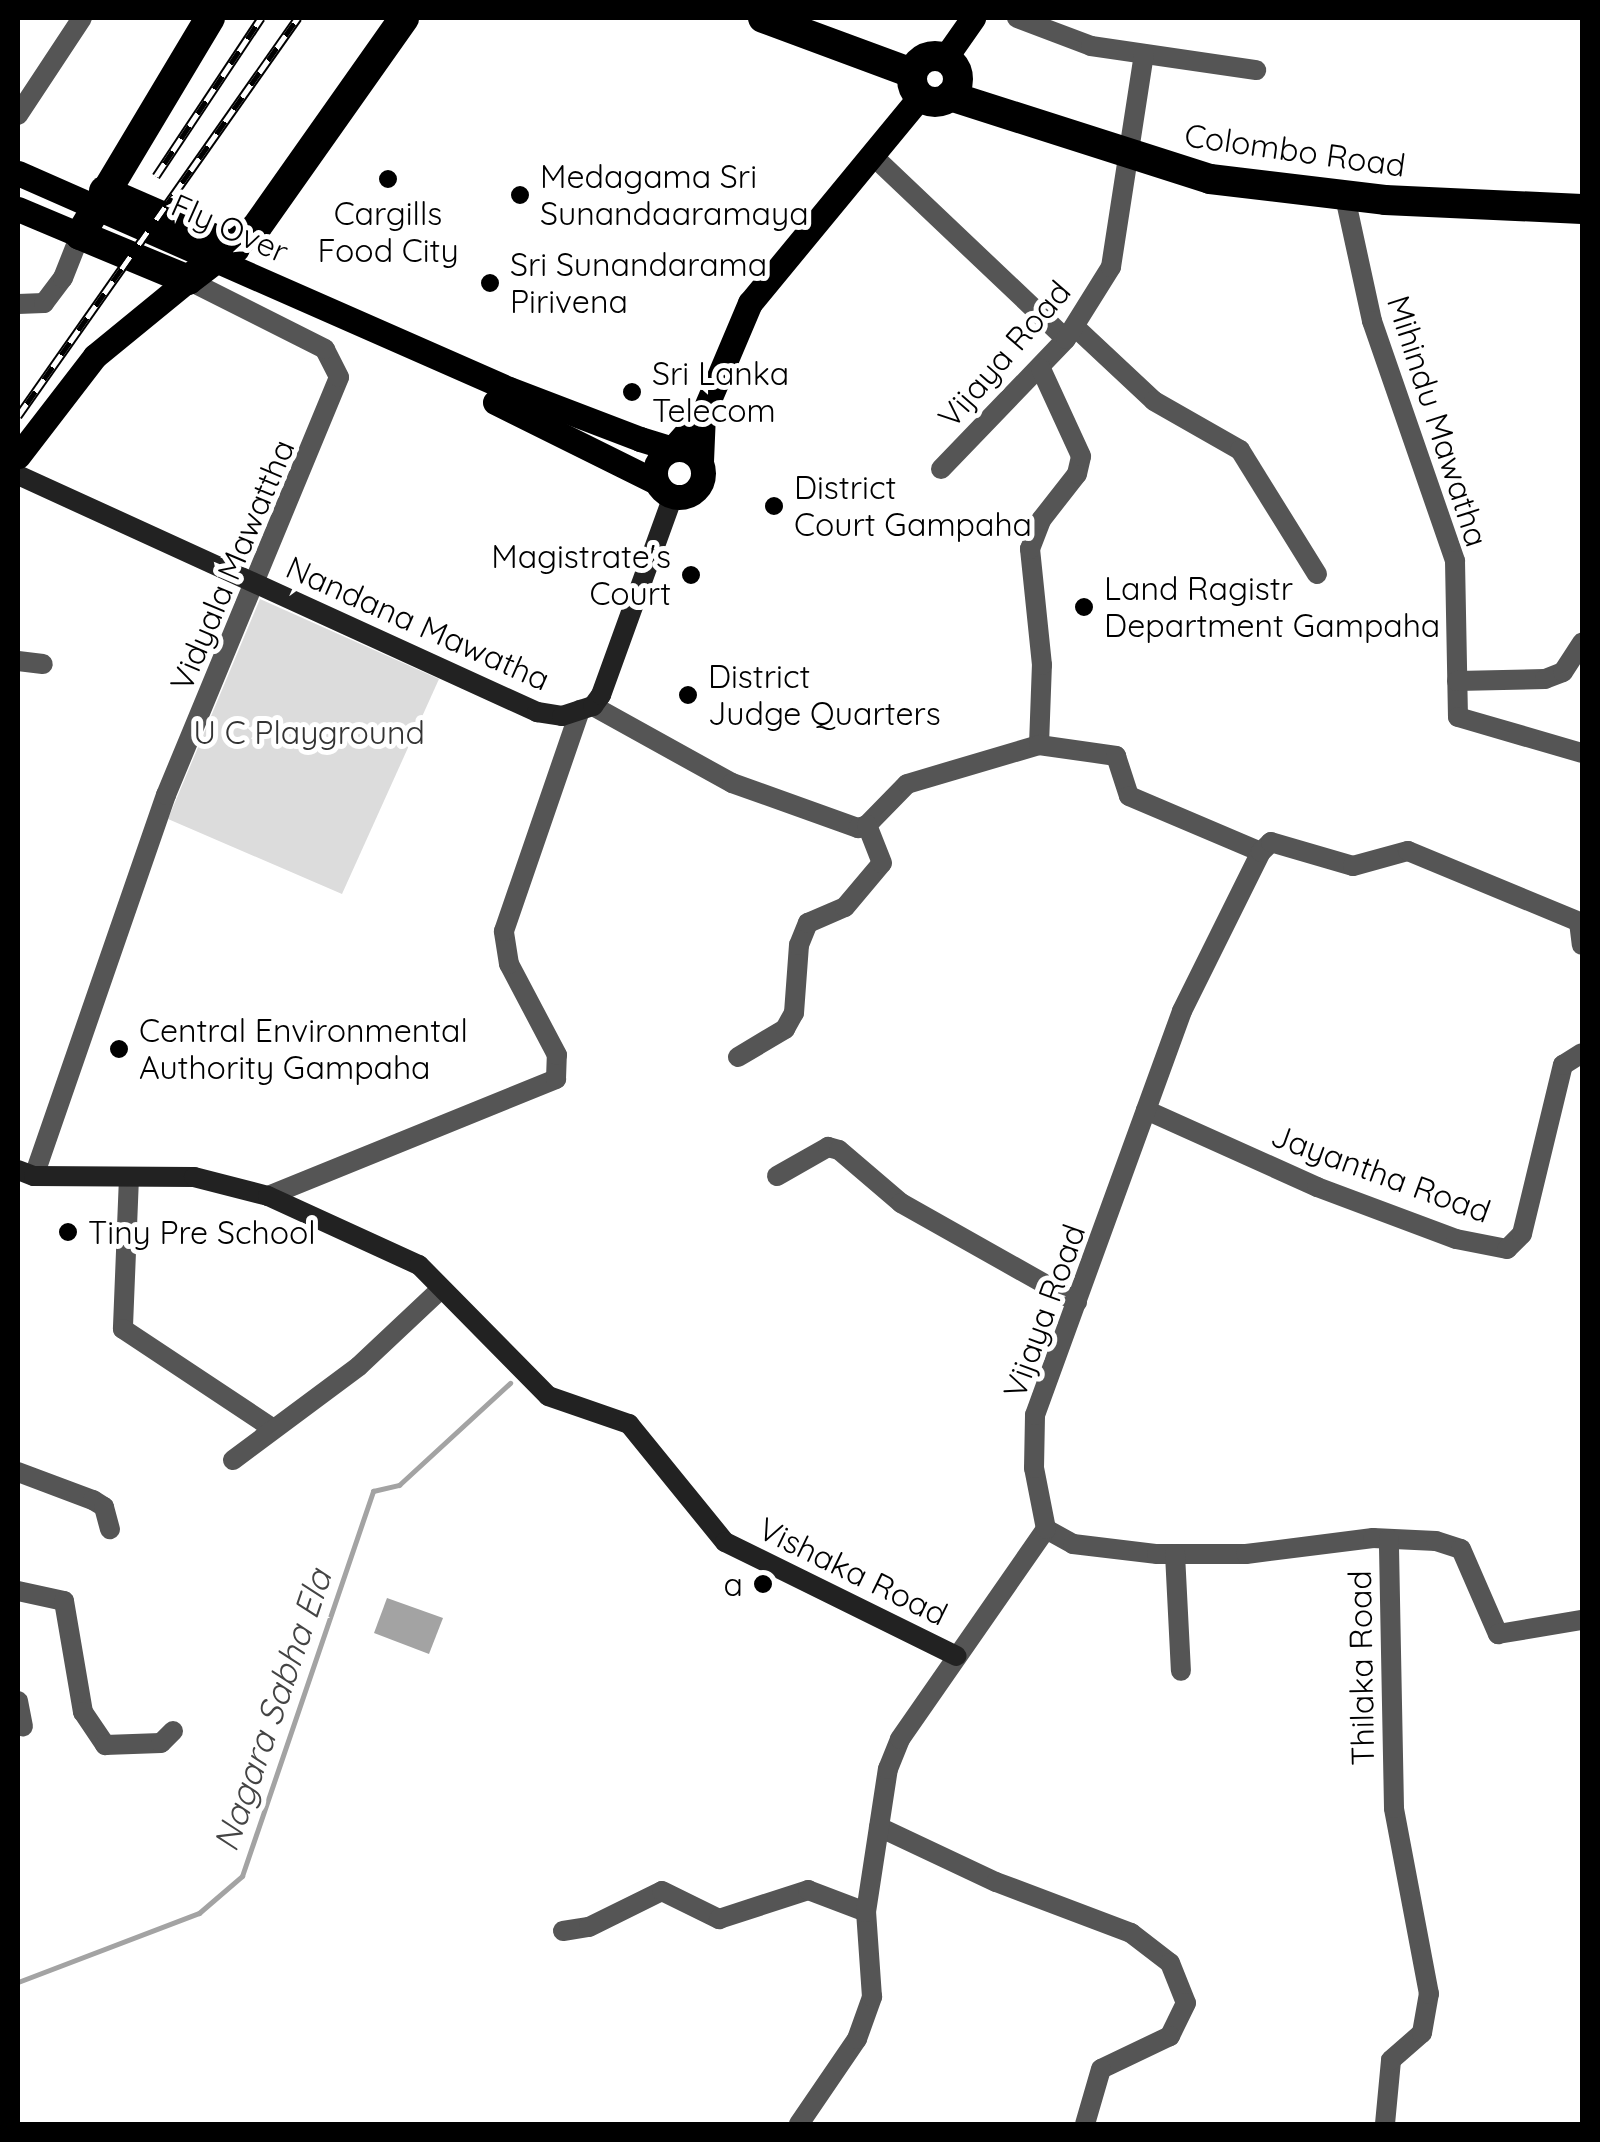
<!DOCTYPE html>
<html>
<head>
<meta charset="utf-8">
<style>
	body { margin:0 }
	#map { position:relative; width:1600px; height:2142px; overflow:hidden; background:#fff; font-family:Quicksand,sans-serif }
	div>[style] { position:absolute }
	.green>* { inset:0; background:#dcdcdc }
	.water>* { inset:0; background:#a3a3a3 }
	.stream>* { height:5px; margin:-2.5px; padding:0 2.5px; transform-origin:2.5px; border-radius:2.5px; background:#a3a3a3 }
	.street>* { height:20px; margin:-10px; padding:0 10px; transform-origin:10px; border-radius:10px; background:#555 }
	.secondary>* { height:20px; margin:-10px; padding:0 10px; transform-origin:10px; border-radius:10px; background:#222 }
	.primary>* { height:25px; margin:-12.5px; padding:0 12.5px; transform-origin:12.5px; border-radius:12.5px; background:#000 }
	.primary>.ring { margin:-12.5px; padding:0; box-sizing:content-box; background:none; border:25px solid #000; border-radius:50% }
	.highway>* { height:30px; margin:-15px; padding:0 15px; transform-origin:15px; border-radius:15px; background:#000 }
	.highway>.ring { margin:-15px; padding:0; box-sizing:content-box; background:none; border:30px solid #000; border-radius:50% }
	.rail>* { height:9px; margin-top:-4.5px; transform-origin:0; background:repeating-linear-gradient(90deg,#fff 0 15px,#000 0 30px); box-sizing:border-box; border-block:2px solid #000 }
	.dots>* { width:28px; height:28px; translate:-50% -50%; box-sizing:border-box; border:5px solid #fff; border-radius:50% }
	span { translate:-50% -50%; white-space:nowrap; text-align:center; line-height:1.15; -webkit-text-stroke:10px #fff; paint-order:stroke }
	.street-label { font-size:32px; color:#000 }
	.poi-label { font-size:32px; color:#000 }
	.left { translate:0 -50%; text-align:left }
	.right { translate:-100% -50%; text-align:right }
	.park-label { font-size:32px; color:#333 }
	.water-label { font-size:35px; color:#444; font-style:italic }
	.frame { position:absolute; inset:0; border:20px solid #000; pointer-events:none }
</style>
</head>
<body>
<div id="map">
	<div class="green">
		<div style="clip-path:polygon(260px 599px,439px 679px,342px 894px,168px 819px)"></div>
	</div>
	<div class="water">
		<div style="clip-path:polygon(387px 1598px,443px 1618px,429px 1654px,374px 1633px)"></div>
	</div>
	<div class="stream">
		<div style="left:18px;top:1982px;width:194px;rotate:-20.9deg"></div>
		<div style="left:199px;top:1913px;width:57px;rotate:-40.7deg"></div>
		<div style="left:242px;top:1876px;width:407px;rotate:-71.2deg"></div>
		<div style="left:373px;top:1491px;width:27px;rotate:-13deg"></div>
		<div style="left:399px;top:1485px;width:151px;rotate:-42.6deg"></div>
	</div>
	<div class="street">
		<div style="left:1017px;top:18px;width:79px;rotate:20.7deg"></div>
		<div style="left:1091px;top:46px;width:167px;rotate:8.3deg"></div>
		<div style="left:18px;top:115px;width:116px;rotate:-56.6deg"></div>
		<div style="left:872px;top:155px;width:267px;rotate:43.5deg"></div>
		<div style="left:1345px;top:197px;width:127px;rotate:77.7deg"></div>
		<div style="left:1372px;top:321px;width:254px;rotate:70.9deg"></div>
		<div style="left:1455px;top:561px;width:156px;rotate:88.9deg"></div>
		<div style="left:1458px;top:717px;width:129px;rotate:16.2deg"></div>
		<div style="left:18px;top:304px;width:26px;rotate:-2deg"></div>
		<div style="left:44px;top:303px;width:31px;rotate:-53deg"></div>
		<div style="left:63px;top:278px;width:46px;rotate:-68.4deg"></div>
		<div style="left:1075px;top:327px;width:108px;rotate:43.1deg"></div>
		<div style="left:1154px;top:401px;width:99px;rotate:29.7deg"></div>
		<div style="left:1240px;top:450px;width:146px;rotate:58.2deg"></div>
		<div style="left:941px;top:469px;width:180px;rotate:-46.1deg"></div>
		<div style="left:1066px;top:339px;width:85px;rotate:-58deg"></div>
		<div style="left:1111px;top:267px;width:215px;rotate:-81.2deg"></div>
		<div style="left:18px;top:661px;width:25px;rotate:7deg"></div>
		<div style="left:1457px;top:681px;width:88px;rotate:-1.3deg"></div>
		<div style="left:1545px;top:679px;width:19px;rotate:-21deg"></div>
		<div style="left:1563px;top:672px;width:35px;rotate:-57deg"></div>
		<div style="left:593px;top:706px;width:159px;rotate:29deg"></div>
		<div style="left:732px;top:783px;width:134px;rotate:19.7deg"></div>
		<div style="left:858px;top:828px;width:9px;rotate:-18deg"></div>
		<div style="left:1039px;top:745px;width:80px;rotate:-87.9deg"></div>
		<div style="left:1042px;top:665px;width:117px;rotate:-95.9deg"></div>
		<div style="left:1030px;top:549px;width:31px;rotate:-69deg"></div>
		<div style="left:1041px;top:520px;width:58px;rotate:-52deg"></div>
		<div style="left:1077px;top:474px;width:18px;rotate:-77deg"></div>
		<div style="left:1081px;top:456px;width:96px;rotate:-114.7deg"></div>
		<div style="left:867px;top:825px;width:57px;rotate:-45.7deg"></div>
		<div style="left:907px;top:784px;width:138px;rotate:-16.5deg"></div>
		<div style="left:1039px;top:745px;width:78px;rotate:8.1deg"></div>
		<div style="left:1116px;top:756px;width:42px;rotate:72deg"></div>
		<div style="left:1129px;top:796px;width:143px;rotate:23deg"></div>
		<div style="left:738px;top:1057px;width:55px;rotate:-30.8deg"></div>
		<div style="left:785px;top:1029px;width:18px;rotate:-61deg"></div>
		<div style="left:794px;top:1013px;width:68px;rotate:-85.8deg"></div>
		<div style="left:799px;top:945px;width:24px;rotate:-68deg"></div>
		<div style="left:808px;top:923px;width:40px;rotate:-23.4deg"></div>
		<div style="left:845px;top:907px;width:57px;rotate:-49.9deg"></div>
		<div style="left:882px;top:863px;width:41px;rotate:-111.5deg"></div>
		<div style="left:1146px;top:1110px;width:188px;rotate:24.2deg"></div>
		<div style="left:1317px;top:1187px;width:148px;rotate:20.5deg"></div>
		<div style="left:1456px;top:1239px;width:52px;rotate:11.1deg"></div>
		<div style="left:1507px;top:1249px;width:21px;rotate:-45deg"></div>
		<div style="left:1522px;top:1234px;width:174px;rotate:-76.4deg"></div>
		<div style="left:1563px;top:1065px;width:22px;rotate:-32deg"></div>
		<div style="left:34px;top:1176px;width:403px;rotate:-70.9deg"></div>
		<div style="left:166px;top:795px;width:452px;rotate:-67.5deg"></div>
		<div style="left:339px;top:377px;width:31px;rotate:-117deg"></div>
		<div style="left:325px;top:349px;width:153px;rotate:-153.3deg"></div>
		<div style="left:777px;top:1176px;width:59px;rotate:-29.6deg"></div>
		<div style="left:828px;top:1147px;width:11px;rotate:15deg"></div>
		<div style="left:839px;top:1150px;width:82px;rotate:40.5deg"></div>
		<div style="left:901px;top:1203px;width:202px;rotate:29.4deg"></div>
		<div style="left:129px;top:1177px;width:152px;rotate:92.3deg"></div>
		<div style="left:123px;top:1329px;width:179px;rotate:33.6deg"></div>
		<div style="left:268px;top:1196px;width:311px;rotate:-22.1deg"></div>
		<div style="left:556px;top:1079px;width:24px;rotate:-88deg"></div>
		<div style="left:557px;top:1055px;width:103px;rotate:-117.8deg"></div>
		<div style="left:509px;top:964px;width:33px;rotate:-99deg"></div>
		<div style="left:504px;top:931px;width:234px;rotate:-71deg"></div>
		<div style="left:233px;top:1460px;width:157px;rotate:-36.7deg"></div>
		<div style="left:359px;top:1366px;width:112px;rotate:-43.2deg"></div>
		<div style="left:18px;top:1472px;width:80px;rotate:20.5deg"></div>
		<div style="left:93px;top:1500px;width:13px;rotate:32deg"></div>
		<div style="left:104px;top:1507px;width:23px;rotate:75deg"></div>
		<div style="left:1046px;top:1529px;width:31px;rotate:29deg"></div>
		<div style="left:1073px;top:1544px;width:85px;rotate:6.8deg"></div>
		<div style="left:1157px;top:1554px;width:89px"></div>
		<div style="left:1246px;top:1554px;width:128px;rotate:-7.2deg"></div>
		<div style="left:1373px;top:1538px;width:63px;rotate:2.7deg"></div>
		<div style="left:1436px;top:1541px;width:26px;rotate:18deg"></div>
		<div style="left:1461px;top:1549px;width:93px;rotate:66.5deg"></div>
		<div style="left:1498px;top:1634px;width:85px;rotate:-9.5deg"></div>
		<div style="left:1175px;top:1554px;width:117px;rotate:87.1deg"></div>
		<div style="left:18px;top:1591px;width:47px;rotate:12.3deg"></div>
		<div style="left:64px;top:1601px;width:113px;rotate:80.3deg"></div>
		<div style="left:83px;top:1712px;width:40px;rotate:56deg"></div>
		<div style="left:105px;top:1745px;width:56px;rotate:-2deg"></div>
		<div style="left:161px;top:1743px;width:17px;rotate:-45deg"></div>
		<div style="left:18px;top:1701px;width:26px;rotate:79deg"></div>
		<div style="left:879px;top:1827px;width:129px;rotate:25.2deg"></div>
		<div style="left:996px;top:1882px;width:144px;rotate:20.7deg"></div>
		<div style="left:1131px;top:1933px;width:49px;rotate:37.6deg"></div>
		<div style="left:1170px;top:1963px;width:43px;rotate:68.2deg"></div>
		<div style="left:1186px;top:2003px;width:37px;rotate:116deg"></div>
		<div style="left:1170px;top:2036px;width:76px;rotate:154.4deg"></div>
		<div style="left:1101px;top:2069px;width:57px;rotate:106.2deg"></div>
		<div style="left:563px;top:1931px;width:26px;rotate:-9deg"></div>
		<div style="left:589px;top:1927px;width:81px;rotate:-26.3deg"></div>
		<div style="left:662px;top:1891px;width:64px;rotate:26.2deg"></div>
		<div style="left:719px;top:1919px;width:94px;rotate:-18deg"></div>
		<div style="left:808px;top:1890px;width:62px;rotate:20.8deg"></div>
		<div style="left:799px;top:2124px;width:103px;rotate:-55.7deg"></div>
		<div style="left:857px;top:2039px;width:45px;rotate:-70.3deg"></div>
		<div style="left:872px;top:1997px;width:85px;rotate:-94deg"></div>
		<div style="left:866px;top:1912px;width:145px;rotate:-81.3deg"></div>
		<div style="left:888px;top:1769px;width:32px;rotate:-68deg"></div>
		<div style="left:900px;top:1739px;width:256px;rotate:-55.2deg"></div>
		<div style="left:1046px;top:1529px;width:62px;rotate:-101.1deg"></div>
		<div style="left:1034px;top:1468px;width:53px;rotate:-88.9deg"></div>
		<div style="left:1035px;top:1415px;width:430px;rotate:-70deg"></div>
		<div style="left:1182px;top:1011px;width:178px;rotate:-63.6deg"></div>
		<div style="left:1261px;top:852px;width:14px;rotate:-45deg"></div>
		<div style="left:1271px;top:842px;width:85px;rotate:16.3deg"></div>
		<div style="left:1353px;top:866px;width:57px;rotate:-15.3deg"></div>
		<div style="left:1408px;top:851px;width:185px;rotate:22.5deg"></div>
		<div style="left:1579px;top:922px;width:23px;rotate:83deg"></div>
		<div style="left:1385px;top:2124px;width:64px;rotate:-84.6deg"></div>
		<div style="left:1391px;top:2060px;width:41px;rotate:-41.1deg"></div>
		<div style="left:1422px;top:2033px;width:40px;rotate:-80deg"></div>
		<div style="left:1429px;top:1994px;width:189px;rotate:-100.7deg"></div>
		<div style="left:1394px;top:1808px;width:269px;rotate:-91.1deg"></div>
	</div>
	<div class="secondary">
		<div style="left:18px;top:475px;width:571px;rotate:24.54deg"></div>
		<div style="left:537px;top:712px;width:25px;rotate:9deg"></div>
		<div style="left:562px;top:716px;width:33px;rotate:-18deg"></div>
		<div style="left:593px;top:706px;width:14px;rotate:-54deg"></div>
		<div style="left:601px;top:695px;width:212px;rotate:-70.1deg"></div>
		<div style="left:18px;top:1170px;width:17px;rotate:21deg"></div>
		<div style="left:34px;top:1176px;width:160px;rotate:0.4deg"></div>
		<div style="left:194px;top:1177px;width:76px;rotate:14.4deg"></div>
		<div style="left:268px;top:1196px;width:166px;rotate:24.6deg"></div>
		<div style="left:419px;top:1265px;width:184px;rotate:45.4deg"></div>
		<div style="left:548px;top:1396px;width:86px;rotate:19.1deg"></div>
		<div style="left:629px;top:1424px;width:152px;rotate:50.9deg"></div>
		<div style="left:725px;top:1542px;width:258px;rotate:26.2deg"></div>
	</div>
	<div class="primary">
		<div style="left:945px;top:58px;width:49px;rotate:-55deg"></div>
		<div style="left:18px;top:173px;width:536px;rotate:23.75deg"></div>
		<div style="left:509px;top:389px;width:140px;rotate:20.9deg"></div>
		<div style="left:640px;top:439px;width:34px;rotate:17deg"></div>
		<div style="left:672px;top:449px;width:47px;rotate:-48.5deg"></div>
		<div style="left:18px;top:209px;width:67px;rotate:22.8deg"></div>
		<div style="left:495px;top:402px;width:180px;rotate:26.4deg"></div>
		<div class="ring" style="left:655px;top:449px;width:23px;height:23px"></div>
		<div style="left:18px;top:456px;width:126px;rotate:-52.4deg"></div>
		<div style="left:95px;top:356px;width:120px;rotate:-39.3deg"></div>
		<div style="left:701px;top:461px;width:47px;rotate:-87.6deg"></div>
		<div style="left:703px;top:414px;width:121px;rotate:-67.1deg"></div>
		<div style="left:750px;top:303px;width:267px;rotate:-50.5deg"></div>
	</div>
	<div class="highway">
		<div style="left:210px;top:18px;width:253px;rotate:120.9deg"></div>
		<div style="left:80px;top:235px;width:117px;rotate:22.6deg"></div>
		<div style="left:188px;top:280px;width:86px;rotate:-37.4deg"></div>
		<div style="left:256px;top:228px;width:257px;rotate:-54.8deg"></div>
		<div style="left:763px;top:18px;width:159px;rotate:20.3deg"></div>
		<div class="ring" style="left:912px;top:56px;width:16px;height:16px"></div>
		<div style="left:950px;top:96px;width:273px;rotate:17.7deg"></div>
		<div style="left:1210px;top:179px;width:176px;rotate:6.8deg"></div>
		<div style="left:1385px;top:200px;width:197px;rotate:2.6deg"></div>
		<div style="left:104px;top:191px;width:143px;rotate:23.5deg"></div>
	</div>
	<div class="rail">
		<div style="left:156px;top:176px;width:190px;rotate:-56.4deg"></div>
		<div style="left:18px;top:416px;width:487px;rotate:-54.9deg"></div>
	</div>
	<div class="dots">
		<div style="left:388px;top:179px;background:#000"></div>
		<div style="left:520px;top:195px;background:#000"></div>
		<div style="left:490px;top:283px;background:#000"></div>
		<div style="left:632px;top:392px;background:#000"></div>
		<div style="left:774px;top:506px;background:#000"></div>
		<div style="left:691px;top:575px;background:#000"></div>
		<div style="left:1084px;top:607px;background:#000"></div>
		<div style="left:688px;top:695px;background:#000"></div>
		<div style="left:119px;top:1049px;background:#000"></div>
		<div style="left:68px;top:1232px;background:#000"></div>
		<div style="left:763px;top:1584px;background:#000"></div>
	</div>
	<div class="street-label">
		<span style="left:1295px;top:150px;rotate:8deg">Colombo Road</span>
		<span style="left:230px;top:228px;rotate:24deg">Fly Over</span>
		<span style="left:1004px;top:354px;rotate:-49deg">Vijaya Road</span>
		<span style="left:1438px;top:421px;rotate:72deg">Mihindu Mawatha</span>
		<span style="left:232px;top:565px;rotate:-67deg">Vidyala Mawattha</span>
		<span style="left:418px;top:623px;rotate:24deg">Nandana Mawatha</span>
		<span style="left:1381px;top:1173px;rotate:20deg">Jayantha Road</span>
		<span style="left:1044px;top:1311px;rotate:-70deg">Vijaya Road</span>
		<span style="left:853px;top:1571px;rotate:26deg">Vishaka Road</span>
		<span style="left:1361px;top:1668px;rotate:-91deg">Thilaka Road</span>
	</div>
	<div class="poi-label">
		<span class="left" style="left:540px;top:195px">Medagama Sri<br>Sunandaaramaya</span>
		<span style="left:388px;top:232px">Cargills<br>Food City</span>
		<span class="left" style="left:510px;top:283px">Sri Sunandarama<br>Pirivena</span>
		<span class="left" style="left:652px;top:392px">Sri Lanka<br>Telecom</span>
		<span class="left" style="left:794px;top:506px">District<br>Court Gampaha</span>
		<span class="right" style="left:671px;top:575px">Magistrate's<br>Court</span>
		<span class="left" style="left:1104px;top:607px">Land Ragistr<br>Department Gampaha</span>
		<span class="left" style="left:708px;top:695px">District<br>Judge Quarters</span>
		<span class="left" style="left:139px;top:1049px">Central Environmental<br>Authority Gampaha</span>
		<span class="left" style="left:88px;top:1232px">Tiny Pre School</span>
		<span class="right" style="left:743px;top:1584px">a</span>
	</div>
	<div class="park-label">
		<span style="left:309px;top:732px">U C Playground</span>
	</div>
	<div class="water-label">
		<span style="left:272px;top:1710px;rotate:-71deg">Nagara Sabha Ela</span>
	</div>
	<div class="frame"></div>
</div>
</body>
</html>
